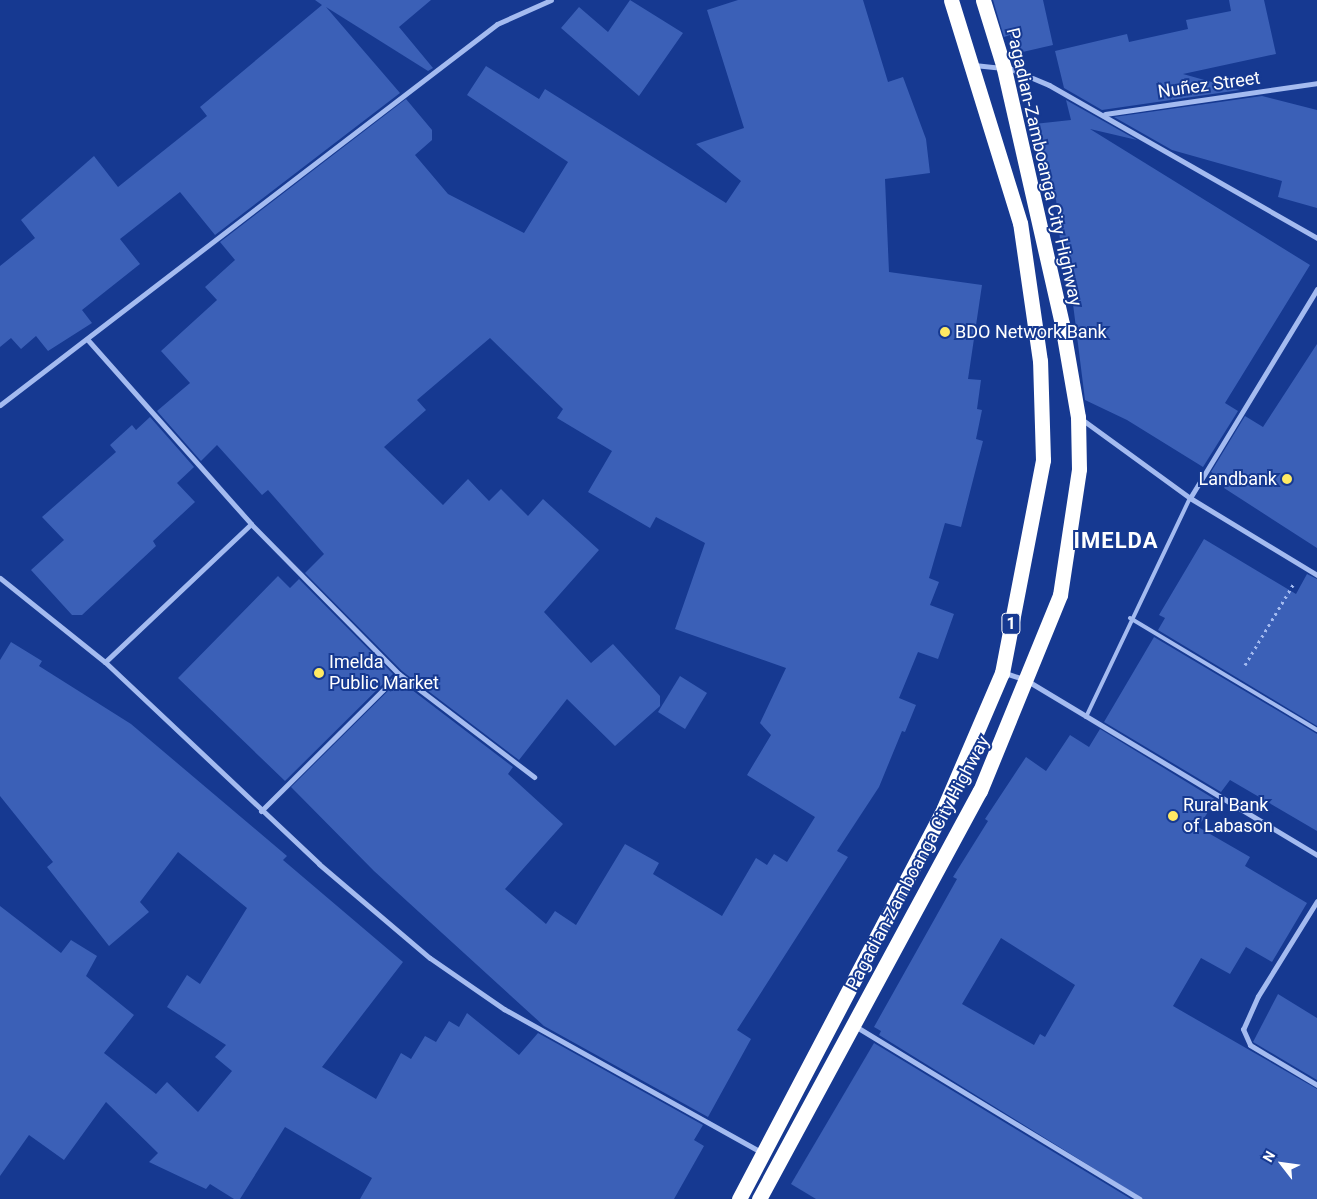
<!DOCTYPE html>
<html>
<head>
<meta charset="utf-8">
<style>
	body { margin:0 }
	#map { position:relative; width:1317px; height:1199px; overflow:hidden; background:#163991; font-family:Roboto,sans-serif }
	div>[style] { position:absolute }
	.building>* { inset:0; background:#3b60b7 }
	.path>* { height:3px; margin-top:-1.5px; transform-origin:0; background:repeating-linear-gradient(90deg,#a4bbf0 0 2.5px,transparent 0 6.5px) }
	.lane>* { height:4px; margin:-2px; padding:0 2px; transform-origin:2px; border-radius:2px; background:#a4bbf0 }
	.street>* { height:5px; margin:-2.5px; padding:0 2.5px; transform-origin:2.5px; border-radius:2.5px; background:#a4bbf0 }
	.highway>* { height:15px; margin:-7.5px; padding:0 7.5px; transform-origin:7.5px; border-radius:7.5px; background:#fff }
	.dots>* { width:14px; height:14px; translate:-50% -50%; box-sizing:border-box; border:2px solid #163991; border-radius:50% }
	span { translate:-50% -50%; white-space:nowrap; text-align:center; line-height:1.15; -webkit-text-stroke:4px #163991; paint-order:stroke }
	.shield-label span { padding:1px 4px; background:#163991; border:1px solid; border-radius:4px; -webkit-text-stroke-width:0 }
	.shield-label { font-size:16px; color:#fff; font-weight:700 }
	.street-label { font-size:18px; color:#fff }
	.poi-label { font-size:18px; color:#fff }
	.left { translate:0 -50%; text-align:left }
	.right { translate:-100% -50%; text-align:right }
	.district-label { font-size:22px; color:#fff; font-weight:700; letter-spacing:1px }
	.north { position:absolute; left:1257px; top:1139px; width:50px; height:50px; -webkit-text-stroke:4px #163991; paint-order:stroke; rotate:300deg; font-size:14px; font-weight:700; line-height:20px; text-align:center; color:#fff }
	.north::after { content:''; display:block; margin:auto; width:18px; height:22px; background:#fff; clip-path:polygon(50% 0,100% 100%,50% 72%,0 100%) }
</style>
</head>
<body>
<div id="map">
	<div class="building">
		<div style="clip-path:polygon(315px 0,431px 0,399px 27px,433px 68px,428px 71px,326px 7px,400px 93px,215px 235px,180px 192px,120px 239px,140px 264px,82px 310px,92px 323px,48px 351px,36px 336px,21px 349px,11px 338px,0 347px,0 266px,35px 238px,21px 220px,94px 156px,118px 187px,207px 116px,200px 107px,322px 5px)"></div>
		<div style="clip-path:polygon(630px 0,683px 33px,639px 96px,561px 28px,579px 7px,608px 32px)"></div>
		<div style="clip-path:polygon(738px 0,863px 0,888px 82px,903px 77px,926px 139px,930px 173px,885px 179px,889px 272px,982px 285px,968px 379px,981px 380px,977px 409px,982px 410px,976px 439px,983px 441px,961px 527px,945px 523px,929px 578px,939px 582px,930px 605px,954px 614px,938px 659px,918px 652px,899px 698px,916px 705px,905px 732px,902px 731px,879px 787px,837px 851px,848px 857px,737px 1030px,751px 1039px,708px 1117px,544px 1026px,374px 871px,291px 787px,399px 680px,513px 767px,508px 774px,563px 824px,505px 889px,546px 924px,555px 911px,576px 925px,625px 844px,659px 863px,653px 874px,722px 916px,756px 858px,767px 865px,774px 854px,787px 862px,815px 817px,747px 775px,771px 735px,760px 723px,786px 668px,675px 629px,705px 543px,656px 517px,650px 528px,588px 492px,612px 451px,557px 418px,563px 409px,490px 338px,417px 400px,426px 410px,384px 447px,443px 505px,468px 479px,489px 501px,501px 489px,528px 516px,543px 499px,599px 550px,544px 612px,591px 663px,613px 644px,660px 696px,660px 706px,615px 746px,567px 699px,519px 760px,402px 671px,305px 573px,324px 554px,268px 490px,262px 495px,217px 445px,201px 461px,157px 411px,190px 383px,161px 351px,217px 300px,205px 287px,235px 260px,220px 242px,406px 99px,432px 130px,432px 140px,415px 155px,448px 194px,524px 233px,568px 162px,467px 95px,486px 66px,539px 99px,545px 89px,726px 203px,741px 181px,696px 144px,744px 128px,707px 10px)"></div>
		<div style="clip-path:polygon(993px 0,1043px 0,1053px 45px,1014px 54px,1010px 35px,1004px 37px)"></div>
		<div style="clip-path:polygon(1229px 0,1264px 0,1276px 54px,1183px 74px,1240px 90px,1102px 110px,1064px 88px,1055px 51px,1127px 34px,1129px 42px,1188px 29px,1186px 20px,1231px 11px)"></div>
		<div style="clip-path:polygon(1262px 96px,1317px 110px,1317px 208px,1278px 197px,1282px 181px,1172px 150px,1114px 117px)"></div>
		<div style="clip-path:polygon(1066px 100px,1137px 140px,1090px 129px,1310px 265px,1225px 403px,1238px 411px,1203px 467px,1127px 420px,1085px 400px,1065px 240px,1060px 240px,1056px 199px,1052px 200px,1051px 189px,1041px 190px,1034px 124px,1071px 120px)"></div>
		<div style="clip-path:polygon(1317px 344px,1317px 548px,1224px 488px,1228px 482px,1211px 472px,1245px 416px,1263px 427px)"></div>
		<div style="clip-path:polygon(150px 417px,194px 467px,177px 483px,195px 502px,153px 541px,156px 546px,82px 615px,72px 615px,31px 570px,64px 540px,42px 517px,116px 452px,110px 445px,132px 425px,136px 430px)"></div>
		<div style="clip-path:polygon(1204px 539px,1296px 594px,1307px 574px,1317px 579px,1317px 726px,1158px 630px,1165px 618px,1159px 615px)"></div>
		<div style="clip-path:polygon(278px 576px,290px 588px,299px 579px,393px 674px,285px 781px,178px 678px)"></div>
		<div style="clip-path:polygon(1154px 637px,1317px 734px,1317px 831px,1230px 780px,1221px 792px,1104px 722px)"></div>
		<div style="clip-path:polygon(11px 642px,42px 661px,39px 666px,131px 724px,287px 856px,283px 860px,403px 962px,322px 1067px,376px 1099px,401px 1053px,411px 1059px,425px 1036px,436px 1042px,449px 1021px,459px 1027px,467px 1013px,519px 1055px,538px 1033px,703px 1125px,694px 1140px,704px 1146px,674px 1199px,360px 1199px,372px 1178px,285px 1127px,240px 1199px,234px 1199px,210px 1184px,206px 1189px,149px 1162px,158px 1153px,106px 1102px,64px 1160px,29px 1135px,0 1176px,0 906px,61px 953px,71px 940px,97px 956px,86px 976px,134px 1015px,104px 1053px,156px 1094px,167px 1082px,198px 1112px,232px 1071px,215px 1057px,226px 1045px,167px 1007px,187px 975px,200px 984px,247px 908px,178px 852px,140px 902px,149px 912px,109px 946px,47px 867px,53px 862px,0 796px,0 660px)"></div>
		<div style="clip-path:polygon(680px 676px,707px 693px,685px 729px,658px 712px)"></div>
		<div style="clip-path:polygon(evenodd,1100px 729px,1216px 800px,1198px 827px,1250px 857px,1245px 866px,1307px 903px,1272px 962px,1246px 947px,1230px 974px,1201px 958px,1173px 1006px,1317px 1089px,1317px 1199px,1143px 1199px,879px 1035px,881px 1031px,874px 1027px,957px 879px,953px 877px,988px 821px,985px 819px,1026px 757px,1046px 771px,1070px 735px,1089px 747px,1100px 729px,1001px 938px,1075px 985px,1045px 1037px,1040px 1034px,1034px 1045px,962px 1004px,1001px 938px)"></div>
		<div style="clip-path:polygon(1278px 994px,1317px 1018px,1317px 1080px,1253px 1042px)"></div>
		<div style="clip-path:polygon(874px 1043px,1131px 1199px,816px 1199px,791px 1184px)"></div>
	</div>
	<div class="path">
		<div style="left:1245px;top:665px;width:96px;rotate:-59.1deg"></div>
	</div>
	<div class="lane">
		<div style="left:1130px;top:618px;width:218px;rotate:30.9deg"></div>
		<div style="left:1086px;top:717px;width:242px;rotate:-64.6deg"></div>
	</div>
	<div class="street">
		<div style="left:974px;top:65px;width:37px;rotate:6deg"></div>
		<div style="left:1011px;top:69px;width:41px;rotate:22.8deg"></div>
		<div style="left:1049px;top:85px;width:309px;rotate:29.7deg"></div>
		<div style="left:1105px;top:114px;width:214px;rotate:-8.3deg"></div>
		<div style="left:87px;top:339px;width:247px;rotate:48.4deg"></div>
		<div style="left:251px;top:524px;width:211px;rotate:45.4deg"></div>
		<div style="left:399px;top:674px;width:170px;rotate:37.3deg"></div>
		<div style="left:0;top:405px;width:626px;rotate:-37.47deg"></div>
		<div style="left:497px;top:24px;width:59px;rotate:-24deg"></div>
		<div style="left:1080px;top:418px;width:136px;rotate:36deg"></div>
		<div style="left:1190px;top:498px;width:149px;rotate:31.2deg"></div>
		<div style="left:1190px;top:498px;width:245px;rotate:-58.7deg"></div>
		<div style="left:251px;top:524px;width:201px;rotate:136.6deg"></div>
		<div style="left:105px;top:662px;width:294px;rotate:43.3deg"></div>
		<div style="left:319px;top:864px;width:145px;rotate:40.3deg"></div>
		<div style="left:430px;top:958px;width:90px;rotate:34.6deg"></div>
		<div style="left:504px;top:1009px;width:294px;rotate:29.1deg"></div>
		<div style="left:0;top:578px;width:134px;rotate:38.7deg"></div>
		<div style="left:1005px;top:673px;width:22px;rotate:18deg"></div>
		<div style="left:1026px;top:680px;width:340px;rotate:31deg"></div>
		<div style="left:261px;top:811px;width:194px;rotate:-44.8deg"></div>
		<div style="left:1317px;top:901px;width:112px;rotate:121.8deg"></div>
		<div style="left:1258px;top:996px;width:36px;rotate:114deg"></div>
		<div style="left:1243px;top:1029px;width:17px;rotate:66deg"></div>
		<div style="left:1250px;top:1045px;width:78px;rotate:30.8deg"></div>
		<div style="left:855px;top:1026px;width:333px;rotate:31.3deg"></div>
	</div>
	<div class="highway">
		<div style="left:739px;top:1199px;width:441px;rotate:-62.3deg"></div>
		<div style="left:944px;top:808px;width:147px;rotate:-66.8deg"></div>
		<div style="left:1002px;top:673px;width:217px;rotate:-79.1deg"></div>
		<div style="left:1043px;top:460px;width:99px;rotate:-91.7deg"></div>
		<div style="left:1040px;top:361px;width:139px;rotate:-98.2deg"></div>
		<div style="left:1020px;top:223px;width:233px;rotate:-107.2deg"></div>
		<div style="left:759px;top:1199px;width:464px;rotate:-61.6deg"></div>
		<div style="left:980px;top:791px;width:212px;rotate:-67.8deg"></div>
		<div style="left:1060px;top:595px;width:127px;rotate:-81.4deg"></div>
		<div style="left:1079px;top:469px;width:52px;rotate:-91.1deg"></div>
		<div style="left:1078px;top:417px;width:94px;rotate:-99.8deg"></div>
		<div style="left:1062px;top:324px;width:262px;rotate:-102.8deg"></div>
		<div style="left:1004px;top:68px;width:71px;rotate:-107.2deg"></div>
	</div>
	<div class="dots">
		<div style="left:945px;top:332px;background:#ffea63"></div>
		<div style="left:1287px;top:479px;background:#ffea63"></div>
		<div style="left:319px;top:673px;background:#ffea63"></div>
		<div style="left:1173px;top:816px;background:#ffea63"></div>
	</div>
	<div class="shield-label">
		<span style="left:1011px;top:624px">1</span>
	</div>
	<div class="street-label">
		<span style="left:1209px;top:85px;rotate:-8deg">Nuñez Street</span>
		<span style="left:1044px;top:167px;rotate:77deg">Pagadian-Zamboanga City Highway</span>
		<span style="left:918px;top:863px;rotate:-62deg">Pagadian-Zamboanga City Highway</span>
	</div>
	<div class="poi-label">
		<span class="left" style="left:955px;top:332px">BDO Network Bank</span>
		<span class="right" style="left:1277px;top:479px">Landbank</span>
		<span class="left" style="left:329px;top:673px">Imelda<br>Public Market</span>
		<span class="left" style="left:1183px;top:816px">Rural Bank<br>of Labason</span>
	</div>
	<div class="district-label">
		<span style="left:1116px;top:541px">IMELDA</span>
	</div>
	<div class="north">N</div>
</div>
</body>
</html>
